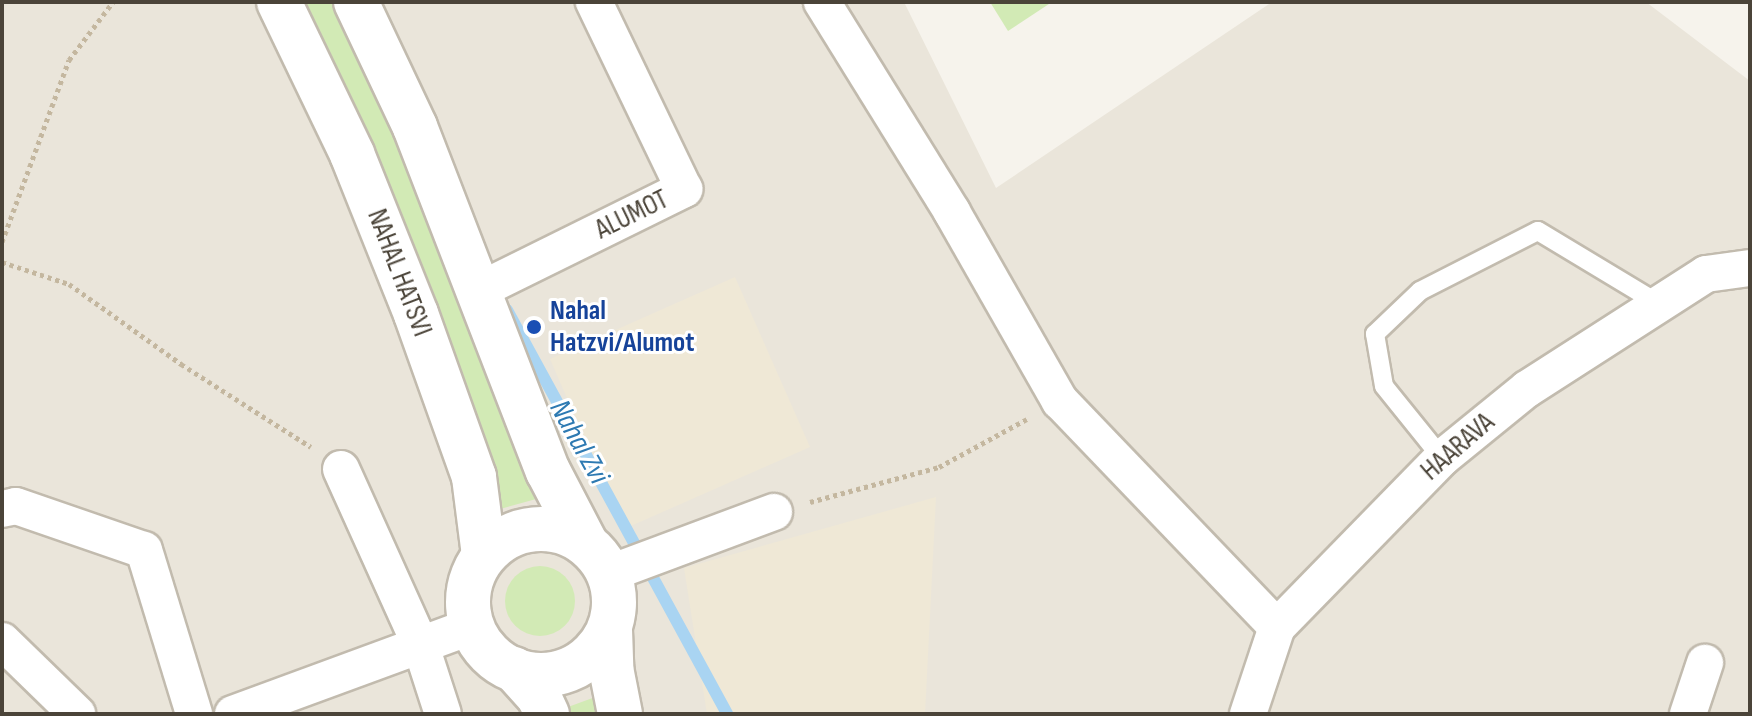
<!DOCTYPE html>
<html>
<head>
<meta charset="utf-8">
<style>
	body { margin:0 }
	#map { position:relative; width:1752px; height:716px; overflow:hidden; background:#f6f3ec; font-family:"Sofia Sans Condensed",sans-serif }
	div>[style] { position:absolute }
	.residential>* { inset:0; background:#eae5da }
	.education>* { inset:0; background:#efe8d6 }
	.green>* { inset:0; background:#d2eab5 }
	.round { border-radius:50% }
	.stream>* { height:12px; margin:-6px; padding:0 6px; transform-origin:6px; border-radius:6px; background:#a9d4f2 }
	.path>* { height:5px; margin-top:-2.5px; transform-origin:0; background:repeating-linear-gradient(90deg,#c4b79f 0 4px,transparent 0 8px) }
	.roads { filter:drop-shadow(2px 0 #c2bbae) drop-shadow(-2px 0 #c2bbae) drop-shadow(0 2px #c2bbae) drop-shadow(0 -2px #c2bbae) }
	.service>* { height:18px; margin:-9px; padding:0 9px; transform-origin:9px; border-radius:9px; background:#fff }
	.minor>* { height:36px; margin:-18px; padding:0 18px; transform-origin:18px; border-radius:18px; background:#fff }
	.tertiary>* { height:44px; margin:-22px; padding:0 22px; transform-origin:22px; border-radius:22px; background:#fff }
	.tertiary>.ring { margin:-22px; padding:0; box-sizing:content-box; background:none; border:44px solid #fff; border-radius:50% }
	.dots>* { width:22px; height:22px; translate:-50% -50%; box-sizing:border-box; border:4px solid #fff; border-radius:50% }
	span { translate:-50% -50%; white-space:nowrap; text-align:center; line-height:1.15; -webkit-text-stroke:6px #fff; paint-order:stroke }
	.street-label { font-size:28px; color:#4b4439 }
	.transit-label { font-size:28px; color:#164399; font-weight:700 }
	.left { translate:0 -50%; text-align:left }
	.water-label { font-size:30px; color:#2e7ab2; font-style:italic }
	.frame { position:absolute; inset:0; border:4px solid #4b4439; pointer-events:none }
</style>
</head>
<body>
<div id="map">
	<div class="residential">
		<div style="clip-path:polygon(2px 2px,904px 2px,996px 188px,1272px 2px,1646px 2px,1750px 81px,1750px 714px,2px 714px)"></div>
	</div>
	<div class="education">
		<div style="clip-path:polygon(735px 277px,810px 447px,624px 529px,550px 359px)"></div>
		<div style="clip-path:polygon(936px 497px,925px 714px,707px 714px,684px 568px)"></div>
	</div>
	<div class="green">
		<div style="clip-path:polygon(288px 2px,347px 2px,547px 496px,493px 511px)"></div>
		<div style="clip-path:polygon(990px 2px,1052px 2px,1008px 31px)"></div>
		<div class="round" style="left:505px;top:566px;width:70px;height:70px"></div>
		<div style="clip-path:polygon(609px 692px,616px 714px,558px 714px,557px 711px)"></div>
	</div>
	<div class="stream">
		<div style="left:507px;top:310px;width:460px;rotate:61.4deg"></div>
	</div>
	<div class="path">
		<div style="left:2px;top:242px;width:194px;rotate:-69.8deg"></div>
		<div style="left:69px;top:60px;width:73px;rotate:-52.8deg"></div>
		<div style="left:2px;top:262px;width:71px;rotate:18.2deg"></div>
		<div style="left:69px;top:284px;width:138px;rotate:35.5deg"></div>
		<div style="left:181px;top:364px;width:154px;rotate:32.6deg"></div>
		<div style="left:810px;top:502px;width:134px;rotate:-15.2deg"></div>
		<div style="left:939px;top:467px;width:100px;rotate:-28.6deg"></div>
	</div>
	<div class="roads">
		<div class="service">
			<div style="left:1442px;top:458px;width:92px;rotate:-128.9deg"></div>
			<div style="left:1384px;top:386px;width:53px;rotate:-99.8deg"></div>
			<div style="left:1375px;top:334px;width:62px;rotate:-43.7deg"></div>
			<div style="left:1420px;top:291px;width:132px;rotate:-27deg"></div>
			<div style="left:1538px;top:231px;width:141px;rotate:31.1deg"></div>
		</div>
		<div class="minor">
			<div style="left:822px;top:2px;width:247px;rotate:58.2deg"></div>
			<div style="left:952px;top:212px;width:218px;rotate:60.3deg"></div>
			<div style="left:1060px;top:401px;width:313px;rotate:46.2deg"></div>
			<div style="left:480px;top:290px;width:228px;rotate:-26.3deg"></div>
			<div style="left:684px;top:189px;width:208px;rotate:-115.7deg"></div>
			<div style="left:341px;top:469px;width:194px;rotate:65.7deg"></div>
			<div style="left:421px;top:646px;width:71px;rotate:72.1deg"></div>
			<div style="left:2px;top:509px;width:14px;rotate:-12deg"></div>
			<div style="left:16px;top:506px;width:135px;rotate:19deg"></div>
			<div style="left:144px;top:550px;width:171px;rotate:73deg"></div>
			<div style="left:610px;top:573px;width:175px;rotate:-20.4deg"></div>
			<div style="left:2px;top:641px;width:105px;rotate:44.2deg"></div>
			<div style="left:233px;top:714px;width:255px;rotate:-20.2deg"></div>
			<div style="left:1248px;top:714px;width:92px;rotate:-71.6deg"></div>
			<div style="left:1277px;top:627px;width:236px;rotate:-45.7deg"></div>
			<div style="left:1442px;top:458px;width:109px;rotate:-39.1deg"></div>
			<div style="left:1527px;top:389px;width:213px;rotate:-32.7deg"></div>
			<div style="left:1706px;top:274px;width:44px;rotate:-7.8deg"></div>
			<div style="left:1688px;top:714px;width:54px;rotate:-71.6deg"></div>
		</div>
		<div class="tertiary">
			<div style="left:279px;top:2px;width:169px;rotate:64.3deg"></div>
			<div style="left:352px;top:154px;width:172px;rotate:68.2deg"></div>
			<div style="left:416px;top:314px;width:173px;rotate:70.4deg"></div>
			<div style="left:474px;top:477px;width:79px;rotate:82.7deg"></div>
			<div style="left:356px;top:2px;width:138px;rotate:64.7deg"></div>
			<div style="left:415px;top:127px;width:369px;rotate:68.9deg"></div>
			<div style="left:548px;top:471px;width:82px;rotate:62.5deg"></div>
			<div class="ring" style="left:468px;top:529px;width:102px;height:102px"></div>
			<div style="left:610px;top:630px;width:38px;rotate:88deg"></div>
			<div style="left:611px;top:668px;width:47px;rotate:78.9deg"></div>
			<div style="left:514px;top:669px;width:38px;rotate:48deg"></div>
			<div style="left:539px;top:697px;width:19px;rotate:65deg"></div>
		</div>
	</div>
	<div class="dots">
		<div style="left:534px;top:327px;background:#1a4fb4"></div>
	</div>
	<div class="street-label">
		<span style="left:632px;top:215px;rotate:-26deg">ALUMOT</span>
		<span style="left:399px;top:273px;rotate:69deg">NAHAL HATSVI</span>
		<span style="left:1458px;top:447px;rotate:-41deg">HAARAVA</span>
	</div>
	<div class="transit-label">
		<span class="left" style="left:550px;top:327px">Nahal<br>Hatzvi/Alumot</span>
	</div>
	<div class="water-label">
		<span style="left:579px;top:442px;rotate:61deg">Nahal Zvi</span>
	</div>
	<div class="frame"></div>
</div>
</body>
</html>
